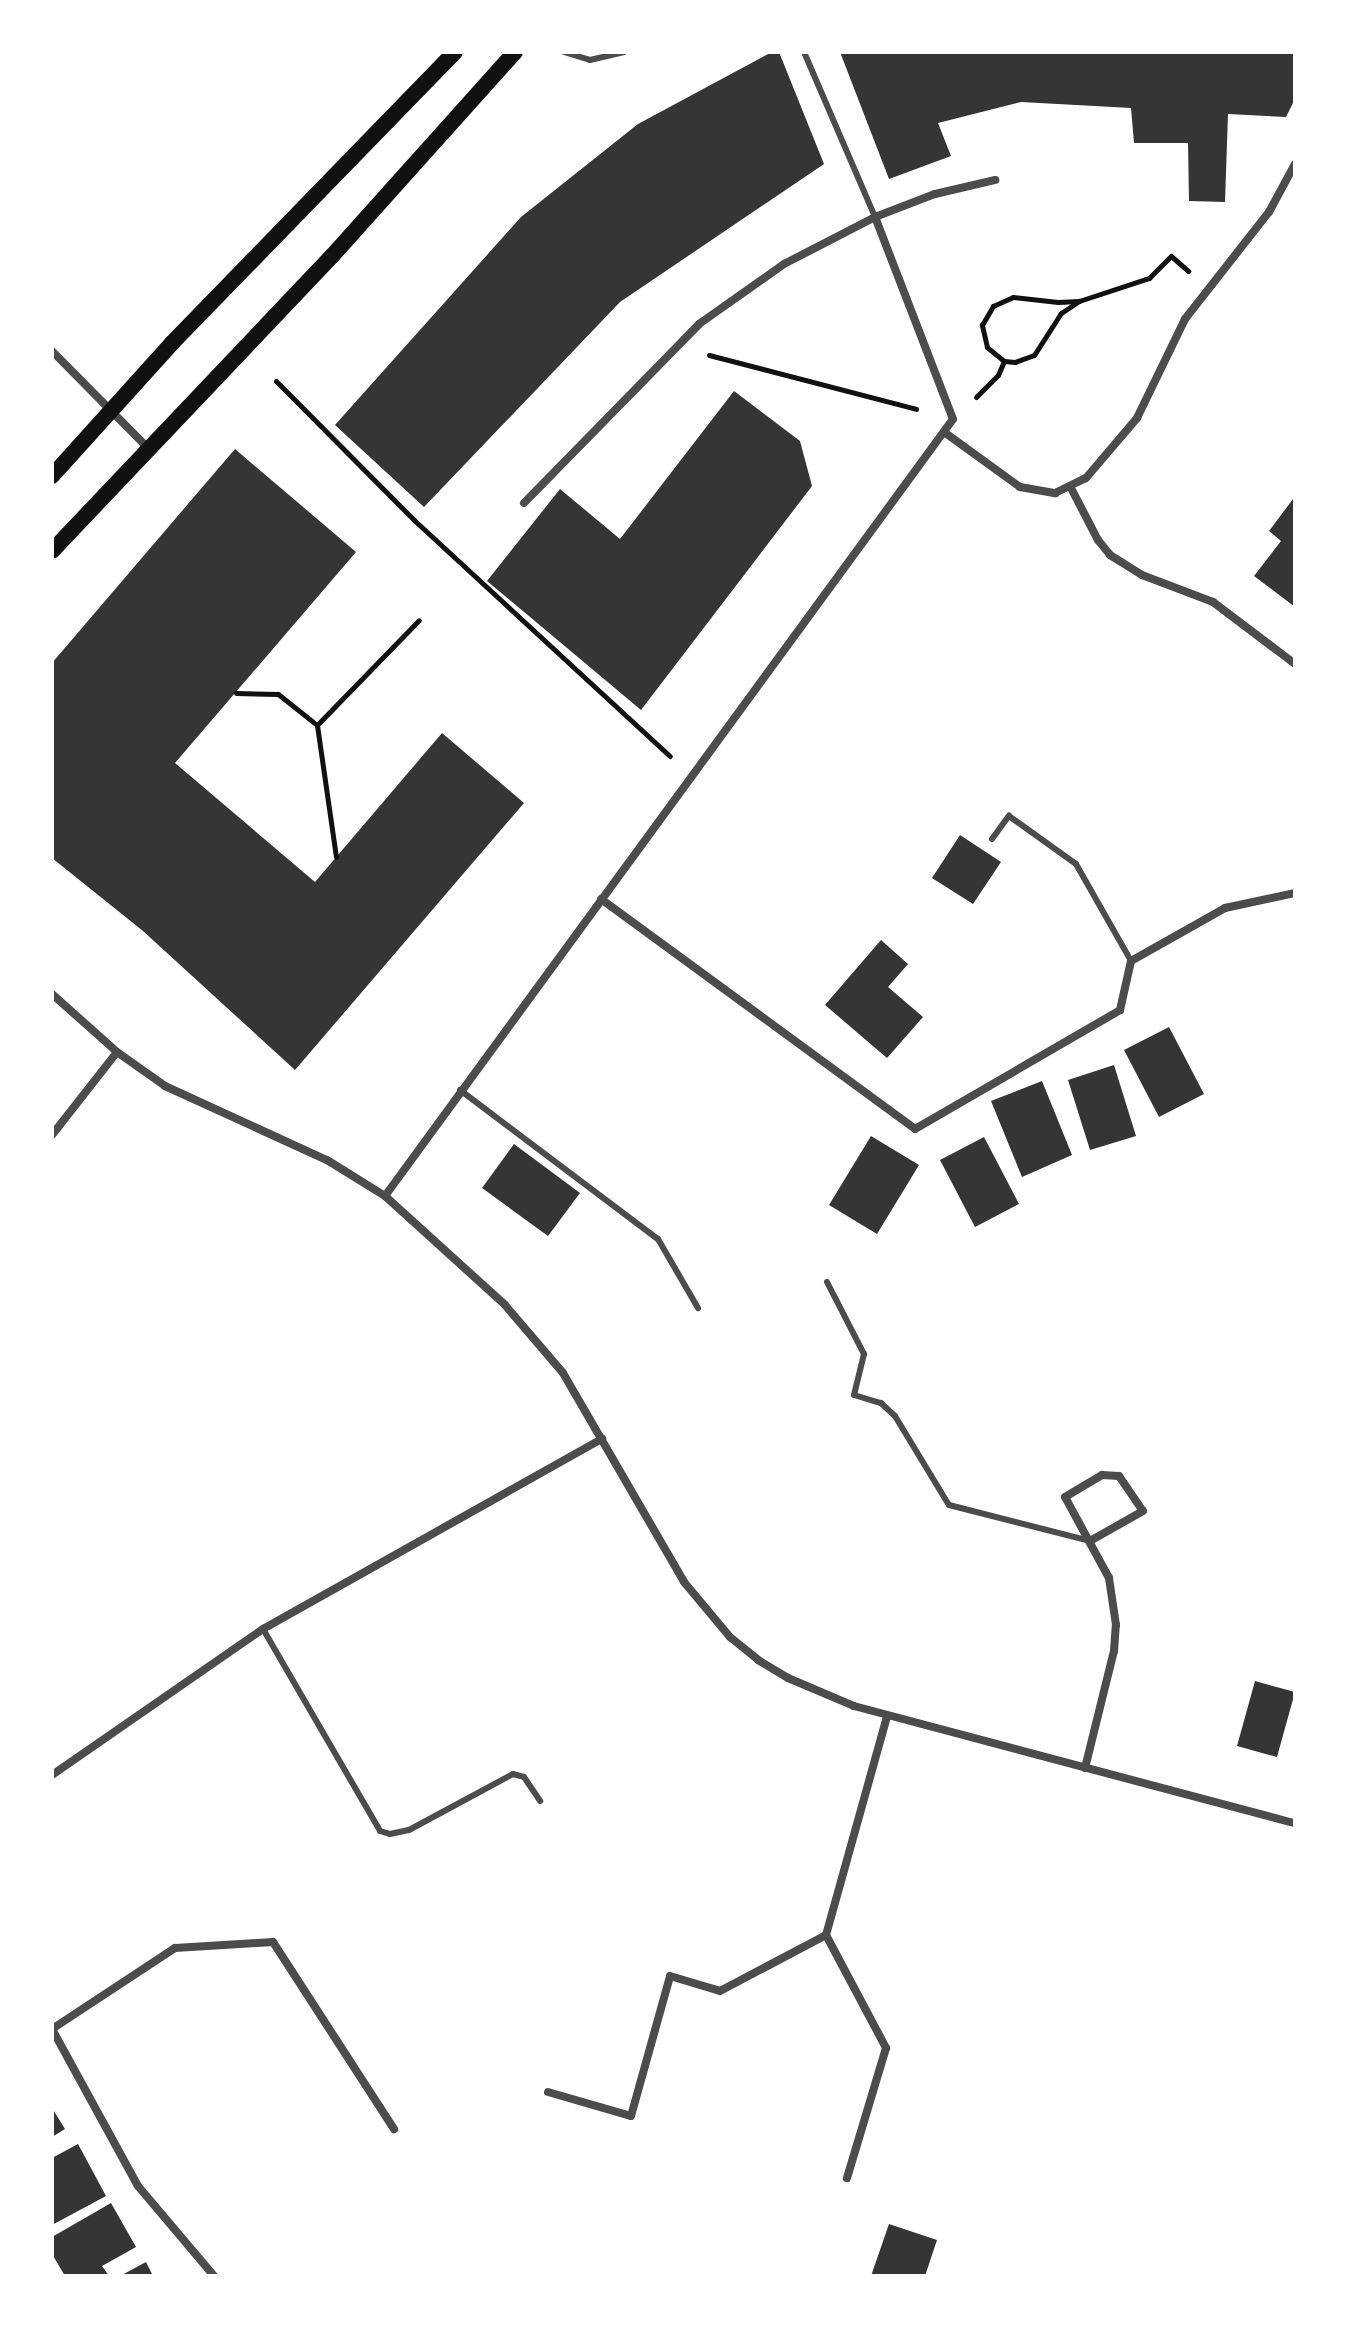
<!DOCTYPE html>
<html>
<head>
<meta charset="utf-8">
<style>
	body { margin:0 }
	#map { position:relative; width:1347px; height:2328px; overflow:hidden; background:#fff; font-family:Figtree,sans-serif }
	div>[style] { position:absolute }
	.building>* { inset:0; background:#353535 }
	.path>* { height:5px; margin:-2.5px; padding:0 2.5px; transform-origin:2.5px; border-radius:2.5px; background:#111 }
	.service>* { height:6px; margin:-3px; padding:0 3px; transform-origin:3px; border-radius:3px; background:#4c4c4c }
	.minor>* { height:8px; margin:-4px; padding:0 4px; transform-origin:4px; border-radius:4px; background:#4c4c4c }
	.secondary>* { height:16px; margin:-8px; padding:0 8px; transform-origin:8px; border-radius:8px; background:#111 }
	span { translate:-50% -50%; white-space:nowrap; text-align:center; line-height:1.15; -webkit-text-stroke:8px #fff; paint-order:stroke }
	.frame { position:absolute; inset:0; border:54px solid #fff; pointer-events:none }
</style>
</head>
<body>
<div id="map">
	<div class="building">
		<div style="clip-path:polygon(772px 52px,779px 52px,824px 164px,620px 302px,424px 507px,335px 425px,521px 217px,638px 124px)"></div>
		<div style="clip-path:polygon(840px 52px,1295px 52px,1295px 99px,1286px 117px,1228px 114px,1225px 202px,1189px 201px,1188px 143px,1134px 143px,1131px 108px,1021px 102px,938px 123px,951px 156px,889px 179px)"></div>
		<div style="clip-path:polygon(734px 391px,800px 441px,812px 486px,641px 710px,487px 581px,560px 489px,620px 539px)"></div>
		<div style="clip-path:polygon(235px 449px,356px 552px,175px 763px,315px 882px,442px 733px,524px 803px,295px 1070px,143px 931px,52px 858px,52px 663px)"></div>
		<div style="clip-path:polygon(1293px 499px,1295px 501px,1295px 607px,1254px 576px,1281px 541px,1269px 531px)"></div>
		<div style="clip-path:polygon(960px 835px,1001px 862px,973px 904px,932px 878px)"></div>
		<div style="clip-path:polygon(881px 940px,908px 964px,888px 987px,923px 1017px,887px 1058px,825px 1005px)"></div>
		<div style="clip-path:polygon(1169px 1027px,1204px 1094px,1159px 1117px,1124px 1050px)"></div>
		<div style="clip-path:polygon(1114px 1065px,1136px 1136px,1090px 1150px,1068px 1080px)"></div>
		<div style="clip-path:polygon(1042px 1081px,1072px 1155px,1022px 1177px,991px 1101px)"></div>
		<div style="clip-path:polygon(871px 1136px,919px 1165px,877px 1234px,829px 1205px)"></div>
		<div style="clip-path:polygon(984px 1137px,1019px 1204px,975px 1227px,940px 1160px)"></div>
		<div style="clip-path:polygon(514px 1144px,580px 1193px,548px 1236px,482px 1188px)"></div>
		<div style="clip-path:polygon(1255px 1681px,1295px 1692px,1277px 1757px,1237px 1746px)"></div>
		<div style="clip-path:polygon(52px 2108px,65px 2129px,52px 2137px)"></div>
		<div style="clip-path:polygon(78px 2144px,106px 2196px,52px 2225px,52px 2158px)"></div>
		<div style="clip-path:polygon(111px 2203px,136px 2247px,102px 2266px,109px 2276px,65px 2276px,52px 2254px,52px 2237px)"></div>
		<div style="clip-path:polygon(889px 2224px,937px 2240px,925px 2276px,871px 2276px)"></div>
		<div style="clip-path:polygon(146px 2262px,153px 2276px,120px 2276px)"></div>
	</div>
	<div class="path">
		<div style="left:1013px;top:297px;width:45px;rotate:6.3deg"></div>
		<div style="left:1058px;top:302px;width:21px;rotate:-3deg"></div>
		<div style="left:1079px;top:301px;width:22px;rotate:146deg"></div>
		<div style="left:1061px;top:313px;width:50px;rotate:122.7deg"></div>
		<div style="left:1034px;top:355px;width:20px;rotate:160deg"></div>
		<div style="left:1015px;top:362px;width:11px;rotate:-175deg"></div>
		<div style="left:1004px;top:361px;width:22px;rotate:-141deg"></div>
		<div style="left:987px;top:347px;width:23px;rotate:-103deg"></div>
		<div style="left:982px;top:325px;width:22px;rotate:-60deg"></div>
		<div style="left:993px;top:306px;width:22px;rotate:-24deg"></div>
		<div style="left:1079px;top:301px;width:74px;rotate:-18.2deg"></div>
		<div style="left:1149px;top:278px;width:31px;rotate:-45deg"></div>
		<div style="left:1171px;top:256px;width:23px;rotate:41deg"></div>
		<div style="left:709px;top:355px;width:214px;rotate:14.6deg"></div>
		<div style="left:276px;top:381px;width:196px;rotate:45.2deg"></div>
		<div style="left:414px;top:520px;width:348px;rotate:42.7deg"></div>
		<div style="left:976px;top:397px;width:31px;rotate:-45deg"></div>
		<div style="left:998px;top:375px;width:15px;rotate:-67deg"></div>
		<div style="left:236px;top:693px;width:42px;rotate:1.4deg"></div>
		<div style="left:278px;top:694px;width:50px;rotate:38.5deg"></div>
		<div style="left:336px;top:857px;width:133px;rotate:-98.2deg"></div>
		<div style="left:317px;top:725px;width:146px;rotate:-45.8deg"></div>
	</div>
	<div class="service">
		<div style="left:564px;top:52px;width:27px;rotate:17deg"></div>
		<div style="left:590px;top:60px;width:35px;rotate:-13deg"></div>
		<div style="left:804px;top:52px;width:180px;rotate:66.7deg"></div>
		<div style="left:992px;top:839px;width:29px;rotate:-54deg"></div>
		<div style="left:1009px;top:816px;width:82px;rotate:35.6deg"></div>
		<div style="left:1076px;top:864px;width:112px;rotate:60.4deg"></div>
		<div style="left:460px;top:1090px;width:248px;rotate:37deg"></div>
		<div style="left:658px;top:1239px;width:80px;rotate:59.9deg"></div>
		<div style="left:827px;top:1282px;width:81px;rotate:62.8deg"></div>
		<div style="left:864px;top:1354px;width:42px;rotate:103.7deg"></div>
		<div style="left:854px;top:1395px;width:28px;rotate:17deg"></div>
		<div style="left:881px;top:1403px;width:19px;rotate:43deg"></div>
		<div style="left:895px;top:1416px;width:104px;rotate:58.8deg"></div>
		<div style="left:949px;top:1505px;width:146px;rotate:14.3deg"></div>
		<div style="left:263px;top:1629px;width:233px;rotate:59.9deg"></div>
		<div style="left:380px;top:1831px;width:10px;rotate:17deg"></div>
		<div style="left:390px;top:1834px;width:19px;rotate:-12deg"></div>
		<div style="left:409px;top:1830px;width:118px;rotate:-28.3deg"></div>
		<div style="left:513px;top:1774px;width:11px;rotate:15deg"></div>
		<div style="left:524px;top:1777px;width:29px;rotate:56deg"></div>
	</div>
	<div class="minor">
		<div style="left:52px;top:351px;width:138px;rotate:45.3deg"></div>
		<div style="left:944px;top:432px;width:94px;rotate:35.9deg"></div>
		<div style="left:1020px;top:487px;width:36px;rotate:10deg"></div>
		<div style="left:1055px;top:493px;width:34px;rotate:-26deg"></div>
		<div style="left:1086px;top:478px;width:79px;rotate:-49.6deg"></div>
		<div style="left:1137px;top:418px;width:110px;rotate:-64.1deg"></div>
		<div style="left:1185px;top:319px;width:136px;rotate:-51.9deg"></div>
		<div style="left:1269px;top:212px;width:55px;rotate:-61.6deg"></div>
		<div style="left:1071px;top:488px;width:59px;rotate:62.6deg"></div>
		<div style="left:1098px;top:540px;width:19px;rotate:51deg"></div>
		<div style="left:1110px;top:555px;width:38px;rotate:32deg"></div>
		<div style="left:1142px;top:575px;width:76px;rotate:20.8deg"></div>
		<div style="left:1213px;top:602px;width:103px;rotate:37.1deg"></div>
		<div style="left:524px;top:503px;width:250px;rotate:-45.6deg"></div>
		<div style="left:699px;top:324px;width:104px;rotate:-35.2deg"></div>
		<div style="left:784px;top:264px;width:102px;rotate:-27.3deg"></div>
		<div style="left:601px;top:899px;width:389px;rotate:36.2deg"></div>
		<div style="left:915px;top:1129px;width:237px;rotate:-30.1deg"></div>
		<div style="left:1120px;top:1010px;width:50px;rotate:-77.3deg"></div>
		<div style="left:1131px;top:961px;width:108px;rotate:-29.4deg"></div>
		<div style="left:1225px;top:908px;width:72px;rotate:-12.1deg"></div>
		<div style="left:52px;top:994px;width:87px;rotate:41.7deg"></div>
		<div style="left:117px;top:1052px;width:59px;rotate:35.3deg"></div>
		<div style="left:165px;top:1086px;width:178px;rotate:24.6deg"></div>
		<div style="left:327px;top:1160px;width:68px;rotate:31.8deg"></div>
		<div style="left:385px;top:1196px;width:162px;rotate:42.2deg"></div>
		<div style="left:505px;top:1305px;width:89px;rotate:49.5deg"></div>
		<div style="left:563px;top:1373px;width:241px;rotate:59.9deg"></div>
		<div style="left:684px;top:1582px;width:72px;rotate:50.1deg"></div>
		<div style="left:730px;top:1637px;width:36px;rotate:39deg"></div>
		<div style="left:758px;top:1660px;width:35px;rotate:31deg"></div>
		<div style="left:788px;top:1678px;width:72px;rotate:23deg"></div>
		<div style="left:854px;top:1706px;width:456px;rotate:14.9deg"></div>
		<div style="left:52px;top:1135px;width:105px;rotate:-51.9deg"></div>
		<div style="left:385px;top:1196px;width:962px;rotate:-53.83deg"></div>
		<div style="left:953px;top:419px;width:217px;rotate:-111.1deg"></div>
		<div style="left:875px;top:217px;width:64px;rotate:-21deg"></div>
		<div style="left:935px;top:194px;width:62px;rotate:-13.1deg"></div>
		<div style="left:1085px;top:1768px;width:121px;rotate:-76.1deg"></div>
		<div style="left:1114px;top:1651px;width:26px;rotate:-86deg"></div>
		<div style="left:1116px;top:1625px;width:48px;rotate:-98.5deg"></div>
		<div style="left:1109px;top:1578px;width:92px;rotate:-118.5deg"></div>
		<div style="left:1065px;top:1497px;width:43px;rotate:-30.7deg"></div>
		<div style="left:1102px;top:1475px;width:17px;rotate:3deg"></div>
		<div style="left:1119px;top:1476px;width:42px;rotate:55.6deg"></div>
		<div style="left:1143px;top:1511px;width:61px;rotate:150.5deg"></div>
		<div style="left:52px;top:1775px;width:257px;rotate:-34.7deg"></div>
		<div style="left:263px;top:1629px;width:389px;rotate:-29.3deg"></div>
		<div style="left:826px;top:1935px;width:128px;rotate:62deg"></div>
		<div style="left:886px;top:2048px;width:136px;rotate:106.7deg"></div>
		<div style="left:52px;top:2029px;width:147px;rotate:-33.4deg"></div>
		<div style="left:175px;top:1948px;width:98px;rotate:-3.5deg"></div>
		<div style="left:273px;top:1942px;width:223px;rotate:57.1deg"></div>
		<div style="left:52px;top:2029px;width:179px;rotate:61.3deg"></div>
		<div style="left:138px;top:2186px;width:118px;rotate:49.8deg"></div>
		<div style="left:548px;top:2092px;width:86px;rotate:16.1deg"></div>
		<div style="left:631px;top:2116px;width:145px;rotate:-74.4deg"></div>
		<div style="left:670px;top:1976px;width:52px;rotate:16.7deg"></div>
		<div style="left:720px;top:1991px;width:120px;rotate:-27.8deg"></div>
		<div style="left:826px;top:1935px;width:227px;rotate:-74.4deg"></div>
	</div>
	<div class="secondary">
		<div style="left:52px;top:476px;width:179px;rotate:-47.9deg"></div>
		<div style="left:172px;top:343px;width:406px;rotate:-45.8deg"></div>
		<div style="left:52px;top:551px;width:407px;rotate:-46.5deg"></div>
		<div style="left:332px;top:256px;width:274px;rotate:-48.1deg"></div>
	</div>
	<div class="frame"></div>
</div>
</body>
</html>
